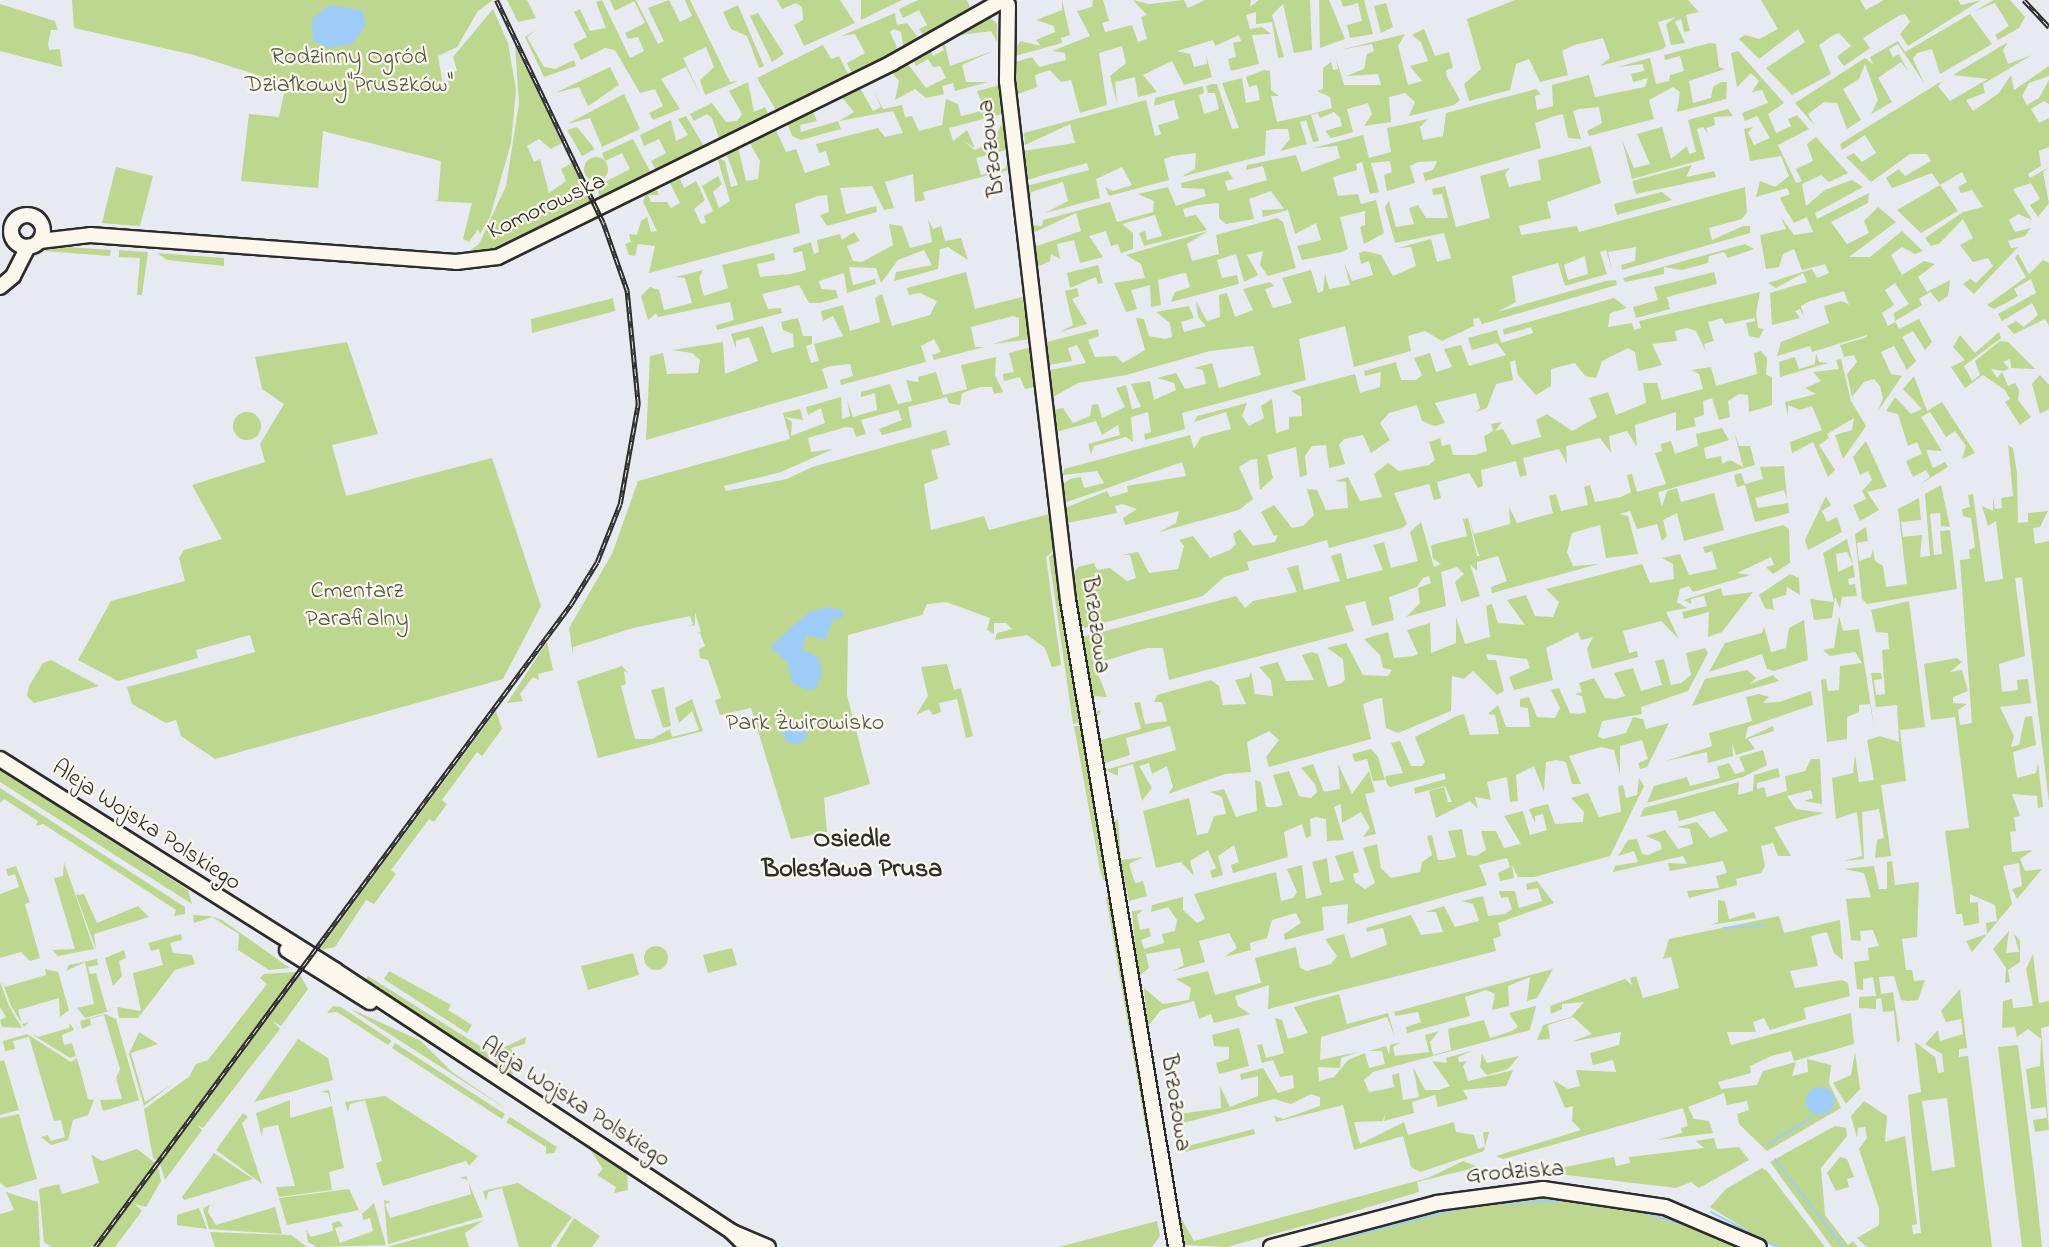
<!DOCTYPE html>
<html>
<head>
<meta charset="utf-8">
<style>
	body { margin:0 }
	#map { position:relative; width:2049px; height:1247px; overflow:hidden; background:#e7eaf1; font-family:"Indie Flower",sans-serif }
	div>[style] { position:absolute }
	.green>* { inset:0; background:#bdd78f }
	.round { border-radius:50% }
	.water>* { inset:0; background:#9fcdfa }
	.stream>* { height:2px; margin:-1px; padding:0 1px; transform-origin:1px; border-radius:1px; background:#9fcdfa }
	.roads { filter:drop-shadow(2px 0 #2b2b2b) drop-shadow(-2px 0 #2b2b2b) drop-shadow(0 2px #2b2b2b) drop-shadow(0 -2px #2b2b2b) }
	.secondary>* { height:14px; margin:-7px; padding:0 7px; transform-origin:7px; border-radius:7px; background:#fbf7ec }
	.secondary>.ring { margin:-7px; padding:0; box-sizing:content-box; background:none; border:14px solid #fbf7ec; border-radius:50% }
	.rail>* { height:4.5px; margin-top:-2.25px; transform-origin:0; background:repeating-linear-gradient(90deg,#fbf7ec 0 7px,#2b2b2b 0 14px); box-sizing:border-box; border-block:2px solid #2b2b2b }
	span { translate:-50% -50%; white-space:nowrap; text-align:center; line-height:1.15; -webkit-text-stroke:4.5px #fbf7ec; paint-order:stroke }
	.park-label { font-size:24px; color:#505644 }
	.street-label { font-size:24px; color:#2b2b2b }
	.neighbourhood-label { font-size:26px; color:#2b2b2b; font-weight:700 }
</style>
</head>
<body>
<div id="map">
	<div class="green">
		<div style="clip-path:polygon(72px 0,493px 0,478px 11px,457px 47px,438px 56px,444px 90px,450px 87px,445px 74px,457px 71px,453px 57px,493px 9px,508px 43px,516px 90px,511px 143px,490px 217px,480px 234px,478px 229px,469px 242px,463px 239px,472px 203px,433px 201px,438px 200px,441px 161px,323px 131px,318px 188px,241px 181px,249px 114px,279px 117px,286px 84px,194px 55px,74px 28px)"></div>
		<div style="clip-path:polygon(507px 0,527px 0,536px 18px,518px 22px)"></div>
		<div style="clip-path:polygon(602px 0,630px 58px,644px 51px,638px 37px,628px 39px,625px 33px,645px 23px,634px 1px,615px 11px,610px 0,636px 0,658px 44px,664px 41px,648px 8px,669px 0,680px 22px,692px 16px,685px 0,690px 0,730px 82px,738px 81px,705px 95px,700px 80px,714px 67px,706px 47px,683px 58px,701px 96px,686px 67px,661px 79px,680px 109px,653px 120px,649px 113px,663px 106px,655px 89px,640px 93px,615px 50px,605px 48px,581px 60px,573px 44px,587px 37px,574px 12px,580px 9px,590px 31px,606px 28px,596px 2px)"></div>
		<div style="clip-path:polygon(777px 0,840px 0,855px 23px,804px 46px,794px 25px,803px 20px,802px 7px,796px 3px,782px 9px)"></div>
		<div style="clip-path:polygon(861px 0,902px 0,861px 20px)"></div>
		<div style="clip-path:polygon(918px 0,967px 0,970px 7px,987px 0,925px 38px,919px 29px,927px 25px,919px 10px,903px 18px,899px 9px)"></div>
		<div style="clip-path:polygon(1062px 0,1070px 35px,1061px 38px,1062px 43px,1011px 57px,1020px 41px,1041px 46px,1036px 40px,1055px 32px,1054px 26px,1036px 20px,1062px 10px)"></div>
		<div style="clip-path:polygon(1093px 0,1103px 0,1109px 21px,1102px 23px,1105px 32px,1132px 25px,1138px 42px,1147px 39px,1141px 17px,1147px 15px,1133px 0,1149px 4px,1184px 0,1188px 8px,1205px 0,1251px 0,1250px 7px,1259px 0,1310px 0,1312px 50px,1294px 53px,1283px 4px,1272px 15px,1284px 57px,1278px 58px,1272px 22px,1256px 24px,1256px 12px,1246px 15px,1250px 29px,1262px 27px,1271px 34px,1252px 35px,1259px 64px,1231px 71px,1228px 59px,1236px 57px,1233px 43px,1241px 41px,1239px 35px,1215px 46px,1213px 40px,1177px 51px,1190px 54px,1194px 67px,1207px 64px,1206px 55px,1212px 77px,1184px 85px,1172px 61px,1143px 75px,1157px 92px,1138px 97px,1135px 77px,1115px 82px,1117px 103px,1110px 76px,1126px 63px,1122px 46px,1099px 53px,1107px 105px,1080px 113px,1071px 80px,1061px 82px,1050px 70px,1035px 75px,1037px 87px,1015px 95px,1012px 63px,1032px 57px,1039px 67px,1066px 60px,1065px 53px,1052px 51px,1090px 36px,1077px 11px,1092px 7px)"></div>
		<div style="clip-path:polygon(1319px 0,1329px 0,1345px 39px,1320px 48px)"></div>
		<div style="clip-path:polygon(1341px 0,1364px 0,1373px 34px,1350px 38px,1347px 25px,1362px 21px,1358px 3px,1343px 7px)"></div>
		<div style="clip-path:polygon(1515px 0,1688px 0,1699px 12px,1686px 15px,1690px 31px,1684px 32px,1681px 19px,1675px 22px,1685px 43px,1671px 45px,1666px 24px,1676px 17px,1658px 22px,1666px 46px,1663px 49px,1600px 66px,1610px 58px,1603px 38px,1574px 45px,1562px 51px,1568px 75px,1540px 82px,1529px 59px,1516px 64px,1510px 90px,1469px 101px,1464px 84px,1481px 69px,1467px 19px)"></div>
		<div style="clip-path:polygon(1761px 0,1860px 0,1866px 10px,1884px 0,1958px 0,1961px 5px,1981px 0,1908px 46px,1900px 34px,1910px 22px,1905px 14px,1900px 15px,1863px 38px,1870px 48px,1844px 66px,1837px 57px,1851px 46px,1839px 33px,1832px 36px,1819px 45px,1831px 74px,1792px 95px,1766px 68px,1805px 42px,1798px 29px,1759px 59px,1739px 39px,1745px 35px,1759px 39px,1778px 29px)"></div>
		<div style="clip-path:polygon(1994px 0,2010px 0,2025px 17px,2019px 28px,1998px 40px,1995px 35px,2009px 26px,1995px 3px,1975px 11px)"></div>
		<div style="clip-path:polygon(1386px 3px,1393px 27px,1381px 33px,1374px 6px)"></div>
		<div style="clip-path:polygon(0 4px,55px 21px,58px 30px,51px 30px,48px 44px,49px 50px,60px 49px,62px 67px,0 51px)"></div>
		<div style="clip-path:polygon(738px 5px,764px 66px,759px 68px,747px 36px,731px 29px,723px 12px)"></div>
		<div style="clip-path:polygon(758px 13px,784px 54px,772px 62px,750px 16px)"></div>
		<div style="clip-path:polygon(895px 13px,897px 25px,907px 23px,920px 40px,904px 50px,901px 32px,894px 29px,890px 32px,899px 52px,852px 74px,847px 63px,865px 53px,855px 34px,841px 36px)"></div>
		<div style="clip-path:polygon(1970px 14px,1992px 44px,1940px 74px,1932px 49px,1917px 53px,1913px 59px,1924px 83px,1898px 44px,1889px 49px,1893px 57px,1899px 54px,1908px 71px,1901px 62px,1878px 78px,1892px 102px,1871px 114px,1878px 100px,1865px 64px,1859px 79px,1843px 89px,1861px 120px,1847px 129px,1837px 103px,1824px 102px,1808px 114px,1815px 126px,1795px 103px,1865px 58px,1873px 64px,1870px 57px,1898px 41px,1905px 52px)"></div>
		<div style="clip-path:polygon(989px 16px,997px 24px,997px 42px,991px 31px,953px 36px)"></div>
		<div style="clip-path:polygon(1424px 29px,1435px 56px,1449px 52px,1453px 68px,1446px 70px,1447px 77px,1460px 100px,1454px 105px,1409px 116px,1415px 102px,1405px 93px,1389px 97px,1391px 122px,1364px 126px,1372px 114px,1368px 103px,1347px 109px,1353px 132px,1331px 138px,1325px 131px,1342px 126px,1340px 118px,1334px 112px,1320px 118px,1318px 113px,1311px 115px,1319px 141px,1313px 142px,1306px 120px,1300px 122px,1307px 144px,1280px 151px,1290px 139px,1288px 129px,1274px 129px,1266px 131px,1265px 155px,1181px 177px,1195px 169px,1196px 153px,1172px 156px,1164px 159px,1169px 180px,1109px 196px,1105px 187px,1113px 191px,1132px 185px,1122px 167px,1096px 179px,1100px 198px,1045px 213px,1068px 201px,1063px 182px,1031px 192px,1029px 211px,1026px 186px,1089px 170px,1087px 163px,1026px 180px,1023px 151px,1075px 143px,1070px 124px,1025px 145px,1024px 133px,1146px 100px,1155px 136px,1161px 134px,1158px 125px,1179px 119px,1174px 100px,1154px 106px,1155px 98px,1203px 86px,1204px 93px,1199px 95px,1204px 114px,1219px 109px,1215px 93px,1208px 93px,1206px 86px,1212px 84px,1217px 84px,1232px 129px,1239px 128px,1222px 83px,1242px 78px,1246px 103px,1260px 100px,1257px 85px,1249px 87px,1246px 77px,1264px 70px,1270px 71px,1271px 90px,1279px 96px,1271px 96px,1277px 122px,1308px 115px,1332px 108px,1330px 97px,1317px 91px,1323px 89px,1323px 68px,1331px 62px,1333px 70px,1338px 69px,1336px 58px,1344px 85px,1381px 85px,1378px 74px,1346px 76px,1364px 69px,1367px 54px,1374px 51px,1372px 44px,1340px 50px,1405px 34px,1398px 46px,1408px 85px,1422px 81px,1410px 66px,1428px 61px,1421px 42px,1412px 35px)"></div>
		<div style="clip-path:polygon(536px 30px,527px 37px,544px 67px,555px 69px,574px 60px,576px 66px,544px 77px,525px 37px)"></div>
		<div style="clip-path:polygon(948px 39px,944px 41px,950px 66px,993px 51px,962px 65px,966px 82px,988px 82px,955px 91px,953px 83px,942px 86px,944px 94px,926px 98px,915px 89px,895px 100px,899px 81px,889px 69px,905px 60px,926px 88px,946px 78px,940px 66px,933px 67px,928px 59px,916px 66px,912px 57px,929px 47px,933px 56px,944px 50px,940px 41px)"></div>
		<div style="clip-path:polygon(2008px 42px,2003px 50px,2008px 64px,2032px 55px,1983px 84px,1985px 93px,1966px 100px,1973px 111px,1999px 93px,2011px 75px,2014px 90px,2049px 66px,2049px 76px,2029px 83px,2022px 96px,2027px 105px,2039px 98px,2049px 80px,2049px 104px,2044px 101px,2031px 109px,2039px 123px,2049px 118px,2049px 147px,2039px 151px,2041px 166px,2028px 174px,2030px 178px,2049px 167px,2043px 172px,2049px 203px,2038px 217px,2030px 205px,2040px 199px,2031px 183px,2013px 189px,2032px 220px,2018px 214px,2009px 220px,2015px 232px,2031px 228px,2025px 236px,2008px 241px,2011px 248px,2018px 247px,1974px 294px,1963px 284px,1970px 279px,1976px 283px,1993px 266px,1988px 258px,1973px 262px,1960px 245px,1973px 238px,1963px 219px,1940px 243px,1931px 246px,1925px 238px,1963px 212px,1983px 207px,1972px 190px,1961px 193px,1958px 187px,1967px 182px,1962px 172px,1940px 185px,1958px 211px,1921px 233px,1897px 210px,1940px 185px,1932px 173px,1892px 188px,1886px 178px,1899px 169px,1905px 176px,1931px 161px,1927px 154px,1910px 154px,1871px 182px,1846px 157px,1854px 153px,1862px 162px,1876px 153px,1865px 135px,1842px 150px,1840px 144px,1942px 81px,1938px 86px,1950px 101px,1988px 79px,1953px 75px)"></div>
		<div style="clip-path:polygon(1710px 43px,1716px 44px,1719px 67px,1725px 69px,1689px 81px,1693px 103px,1711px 98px,1713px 87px,1721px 82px,1727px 82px,1726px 99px,1677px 112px,1680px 92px,1673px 87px,1649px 100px,1654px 119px,1589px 136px,1587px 131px,1602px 123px,1599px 107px,1579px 109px,1573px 111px,1581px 139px,1568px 138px,1563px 114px,1555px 116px,1535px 123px,1541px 148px,1425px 181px,1423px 173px,1433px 170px,1437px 161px,1418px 162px,1410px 166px,1415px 183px,1387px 191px,1384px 175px,1392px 172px,1390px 161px,1371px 163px,1379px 192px,1370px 194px,1362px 162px,1356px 164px,1357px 170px,1333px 177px,1338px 196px,1358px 194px,1361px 204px,1376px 200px,1384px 233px,1364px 244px,1360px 227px,1365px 225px,1365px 211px,1340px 217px,1348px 249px,1342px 252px,1302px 260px,1297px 246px,1321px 240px,1316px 223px,1295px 234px,1288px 210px,1263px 217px,1262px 210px,1284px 209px,1271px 191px,1249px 199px,1254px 219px,1226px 224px,1219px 218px,1219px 203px,1198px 205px,1183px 209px,1185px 217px,1196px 215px,1207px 230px,1144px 246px,1139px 233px,1145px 231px,1147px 240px,1162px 236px,1155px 215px,1122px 224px,1133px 233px,1133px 249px,1121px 253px,1118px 244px,1111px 246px,1106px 231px,1089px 236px,1103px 257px,1080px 263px,1074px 240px,1057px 244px,1060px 259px,1051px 254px,1050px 261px,1037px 267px,1034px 247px,1081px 231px,1076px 213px,1033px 233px,1031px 225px,1042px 226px,1043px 220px,1110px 202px,1117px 222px,1153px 212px,1154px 201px,1138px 194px,1168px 187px,1176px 206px,1206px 196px,1204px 189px,1182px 188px,1181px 183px,1228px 171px,1233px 179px,1225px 181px,1228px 191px,1267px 180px,1263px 166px,1246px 170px,1247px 165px,1296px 155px,1302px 172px,1340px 158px,1337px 146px,1313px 148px,1363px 135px,1369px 158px,1391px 152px,1387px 128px,1428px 119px,1420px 127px,1423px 140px,1443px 136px,1446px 113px,1536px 89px,1541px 94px,1535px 96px,1537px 110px,1553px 106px,1552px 85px,1589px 75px,1595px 97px,1645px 87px,1648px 78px,1633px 82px,1631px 74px,1644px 71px,1643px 64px,1618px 67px,1650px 58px,1656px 84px,1669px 81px,1670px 75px,1684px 71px,1680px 56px,1665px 60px,1664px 55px)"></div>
		<div style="clip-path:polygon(515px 45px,562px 143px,551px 149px,539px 139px,527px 146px,534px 162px,540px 159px,549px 193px,566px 181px,561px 169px,572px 163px,592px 205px,507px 247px,463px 255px,479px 244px,506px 186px,519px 103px)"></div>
		<div style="clip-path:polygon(823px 45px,831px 59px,839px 56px,849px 76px,777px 112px,757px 78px)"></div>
		<div style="clip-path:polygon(evenodd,1738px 51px,1784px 103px,1768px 114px,1776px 133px,1791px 126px,1788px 119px,1797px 115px,1809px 129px,1778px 145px,1796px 183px,1802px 181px,1796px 169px,1813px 161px,1807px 144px,1816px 137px,1848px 173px,1829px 182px,1821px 175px,1802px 184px,1806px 206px,1825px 190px,1852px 180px,1863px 187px,1815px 213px,1817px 219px,1869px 193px,1868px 203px,1831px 222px,1847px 244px,1869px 233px,1864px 221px,1878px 207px,1896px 222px,1849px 257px,1870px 257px,1902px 231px,1923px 251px,1915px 254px,1902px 247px,1891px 255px,1902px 275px,1924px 261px,1935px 264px,1918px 277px,1927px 292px,1950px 280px,1948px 296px,1939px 302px,1930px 292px,1919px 299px,1922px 305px,1895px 321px,1899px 329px,1919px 319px,1932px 342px,1925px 350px,1913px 331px,1902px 337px,1916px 361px,1907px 370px,1894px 346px,1881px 352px,1891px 374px,1902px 376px,1878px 411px,1883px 398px,1880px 386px,1874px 379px,1864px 382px,1852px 397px,1847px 374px,1857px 362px,1854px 355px,1844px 357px,1840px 345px,1867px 337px,1867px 335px,1812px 352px,1810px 346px,1777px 356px,1781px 342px,1829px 323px,1824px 306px,1842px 301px,1849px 305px,1844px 291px,1810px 301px,1801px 306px,1804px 317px,1800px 309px,1795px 311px,1800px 318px,1772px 325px,1770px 293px,1807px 282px,1803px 273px,1776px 288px,1768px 283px,1812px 269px,1817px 278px,1829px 273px,1825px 264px,1802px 270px,1794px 249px,1783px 254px,1779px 267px,1766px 269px,1760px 235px,1786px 229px,1781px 217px,1794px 235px,1813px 232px,1807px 217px,1794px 223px,1786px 210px,1780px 198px,1790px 194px,1787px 188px,1756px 197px,1760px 181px,1775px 187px,1789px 176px,1781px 156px,1750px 161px,1744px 129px,1753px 127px,1748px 133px,1754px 145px,1770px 138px,1757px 116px,1745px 121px,1742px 113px,1768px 103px,1762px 90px,1752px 92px,1759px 81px,1751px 73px,1737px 87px,1731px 53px,1738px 51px,1895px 283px,1909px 304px,1894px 313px,1895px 322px,1888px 326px,1882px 313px,1894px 305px,1885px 290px,1895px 283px)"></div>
		<div style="clip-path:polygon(610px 67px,619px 85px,588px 106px,579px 87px,555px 93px)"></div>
		<div style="clip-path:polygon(748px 82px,754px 112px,765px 107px,769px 116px,714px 144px,719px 138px,712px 118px,707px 114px,694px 121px,690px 114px,712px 103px,726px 122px,737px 121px,742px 114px,729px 91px)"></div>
		<div style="clip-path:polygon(1000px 85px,1002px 114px,949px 128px,953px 141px,967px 130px,975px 148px,962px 140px,975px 150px,992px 143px,1003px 121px,1006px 150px,976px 158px,981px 175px,1006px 168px,1008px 158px,1009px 170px,923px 192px,925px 200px,915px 202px,913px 174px,885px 182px,894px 208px,884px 210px,872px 186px,840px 188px,846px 214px,876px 206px,877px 212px,827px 226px,820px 215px,829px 212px,827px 195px,818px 196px,795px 204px,800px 233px,649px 273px,655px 246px,638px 244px,635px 256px,629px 255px,625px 244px,631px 242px,629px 234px,637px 235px,641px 221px,647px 217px,651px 232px,657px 231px,643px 202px,646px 192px,656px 188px,659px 195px,648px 195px,651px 202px,667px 202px,671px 208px,680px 203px,669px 181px,692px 171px,680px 179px,684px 188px,696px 181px,705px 200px,694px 209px,701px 224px,706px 223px,704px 216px,713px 211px,702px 186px,718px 176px,722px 184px,713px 192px,719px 208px,730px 201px,717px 157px,725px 161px,731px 187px,738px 185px,726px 153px,738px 147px,746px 181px,758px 179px,760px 161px,749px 142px,775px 128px,786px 152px,796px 149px,805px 173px,830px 165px,826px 151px,819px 153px,816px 144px,878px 128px,885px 137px,903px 133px,893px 111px,839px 121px,854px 112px,840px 95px,859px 86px,873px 111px,881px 107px,873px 89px,883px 109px,902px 105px,905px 117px,912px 116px,919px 131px,942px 125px,946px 99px,958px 104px,961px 116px,985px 110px,977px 91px)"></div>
		<div style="clip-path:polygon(624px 94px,640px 129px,602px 147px,590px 118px,567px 124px)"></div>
		<div style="clip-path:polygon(812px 109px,817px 121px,800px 125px,801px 132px,838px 121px,841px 129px,801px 140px,792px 136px,787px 122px)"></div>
		<div style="clip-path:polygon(1728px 109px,1733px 116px,1714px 117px,1715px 125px,1706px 128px,1708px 134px,1703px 127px,1697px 129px,1705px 159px,1632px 179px,1622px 140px,1634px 168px,1650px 164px,1637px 134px,1662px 127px,1671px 159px,1687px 146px,1689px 154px,1696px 152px,1688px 120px)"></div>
		<div style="clip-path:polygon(686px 116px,705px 148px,601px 200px,600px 199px,597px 186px,630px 169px,622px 153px,605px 161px,602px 153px,633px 139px,652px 175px,657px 172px,651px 161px,666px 153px,659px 139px,644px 146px,640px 135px,671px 120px,676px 141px,688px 135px,678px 119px)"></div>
		<div style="clip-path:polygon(577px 127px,595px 149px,582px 156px,567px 130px)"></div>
		<div style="clip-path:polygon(evenodd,1591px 146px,1601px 183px,1547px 202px,1551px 218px,1519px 226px,1521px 235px,1577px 226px,1579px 232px,1745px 187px,1747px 212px,1742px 219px,1709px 228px,1712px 240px,1743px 226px,1750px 226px,1750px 233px,1622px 270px,1621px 265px,1635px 261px,1636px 247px,1608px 252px,1613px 273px,1606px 250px,1600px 252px,1607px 274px,1565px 286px,1558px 263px,1512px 276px,1516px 302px,1497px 312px,1606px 281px,1616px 280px,1617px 285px,1482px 324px,1479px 318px,1473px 319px,1474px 326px,1442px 341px,1425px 331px,1408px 336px,1411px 351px,1354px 367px,1345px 326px,1299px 339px,1306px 380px,1182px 413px,1185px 429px,1145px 440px,1144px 434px,1151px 432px,1148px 412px,1131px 417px,1133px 442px,1126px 437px,1094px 446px,1091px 454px,1088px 444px,1120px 435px,1118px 425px,1102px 435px,1096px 421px,1056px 432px,1054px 410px,1063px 408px,1073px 423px,1090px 416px,1092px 405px,1098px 404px,1102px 418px,1125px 407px,1116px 388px,1126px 385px,1132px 409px,1141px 407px,1131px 384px,1150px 381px,1154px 400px,1176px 390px,1174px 383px,1157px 378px,1176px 373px,1185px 389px,1206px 384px,1203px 370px,1194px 368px,1212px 363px,1219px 388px,1261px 375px,1253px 346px,1210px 351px,1126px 375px,1078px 383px,1053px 397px,1050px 370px,1086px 363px,1077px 345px,1068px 348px,1072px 361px,1049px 365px,1047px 342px,1098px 329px,1099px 336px,1088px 340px,1095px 357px,1116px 356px,1123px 363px,1145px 350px,1136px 318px,1144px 319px,1149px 336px,1165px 339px,1172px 337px,1170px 323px,1156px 312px,1189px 306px,1194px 318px,1181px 322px,1184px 332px,1206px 326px,1198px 317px,1196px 301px,1207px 321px,1220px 317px,1219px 295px,1227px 293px,1235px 317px,1253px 310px,1243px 289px,1270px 282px,1274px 286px,1265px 289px,1273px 308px,1292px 303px,1282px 278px,1311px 270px,1318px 293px,1323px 291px,1325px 273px,1329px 289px,1350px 285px,1344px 262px,1352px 281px,1373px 275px,1369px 261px,1361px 264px,1359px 253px,1365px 251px,1381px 255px,1393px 276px,1416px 266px,1411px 247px,1398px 248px,1431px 239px,1437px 262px,1451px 258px,1444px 233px,1395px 243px,1385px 207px,1389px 201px,1396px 227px,1414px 224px,1409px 208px,1418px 205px,1426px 218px,1448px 218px,1442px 194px,1433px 195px,1432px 189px,1445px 186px,1456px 227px,1490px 218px,1480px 176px,1510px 168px,1505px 174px,1509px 187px,1541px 180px,1538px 160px,1591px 146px,1585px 256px,1588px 274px,1568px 280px,1564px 265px,1585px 256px)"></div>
		<div class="round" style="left:584px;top:157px;width:24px;height:24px"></div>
		<div style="clip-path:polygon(1692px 165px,1686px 177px,1714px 171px,1716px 177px,1636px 194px,1632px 181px)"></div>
		<div style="clip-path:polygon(116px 167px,153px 176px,140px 226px,102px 223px)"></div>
		<div style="clip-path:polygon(1662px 192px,1672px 200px,1617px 215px,1614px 204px)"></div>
		<div style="clip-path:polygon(1277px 218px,1283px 222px,1296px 268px,1268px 276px,1260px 265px,1263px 251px,1247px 255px,1258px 275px,1244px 282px,1236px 254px,1217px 260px,1222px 278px,1237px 275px,1239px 284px,1171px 302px,1175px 292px,1190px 287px,1186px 273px,1179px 274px,1158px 280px,1161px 305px,1151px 307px,1150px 285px,1131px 290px,1137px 309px,1126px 312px,1114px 283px,1145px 278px,1141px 264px,1126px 255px,1208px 231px,1187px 244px,1192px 261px,1219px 254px,1216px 235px)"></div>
		<div style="clip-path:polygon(928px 219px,933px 229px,941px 226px,945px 241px,961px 238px,968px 260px,948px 247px,940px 249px,938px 269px,894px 281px,896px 272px,932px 265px,924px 250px,898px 260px,881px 283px,876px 268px,849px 267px,853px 285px,875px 279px,876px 284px,847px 293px,844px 273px,819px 281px,821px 289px,836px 290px,838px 298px,820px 303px,809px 303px,799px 285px,762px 294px,768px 309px,781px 308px,782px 313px,717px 330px,716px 325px,734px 320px,730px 302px,658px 317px,656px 313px,648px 320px,641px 296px,650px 287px,659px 290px,664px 310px,692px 303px,685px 278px,676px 277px,703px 270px,699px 278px,704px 296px,728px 288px,722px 265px,774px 253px,775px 260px,757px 264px,760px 277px,791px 274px,806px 270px,802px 251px,794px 253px,793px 248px,811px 242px,814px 254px,819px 252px,817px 240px,840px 234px,842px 240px,854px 232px,860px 241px,847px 246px,853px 261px,862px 262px,893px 245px,889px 224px,902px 226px,910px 248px,932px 242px)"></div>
		<div style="clip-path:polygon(1745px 244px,1754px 249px,1728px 258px,1724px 252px,1709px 256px,1708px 263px,1682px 270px,1664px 267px,1664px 274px,1625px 282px,1623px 278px)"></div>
		<div style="clip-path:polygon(55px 246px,111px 250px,110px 256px,44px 251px,31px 259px,42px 251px,55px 248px)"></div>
		<div style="clip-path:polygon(119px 250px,148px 252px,142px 295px,137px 295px,140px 258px,119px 257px)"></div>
		<div style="clip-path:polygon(157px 253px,224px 258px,224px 266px,167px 260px)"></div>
		<div style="clip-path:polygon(2018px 254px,2029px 274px,2043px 260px,2049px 263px,2049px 326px,2045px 319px,2014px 334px,2007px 326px,2016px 321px,2024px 327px,2038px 315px,2032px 303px,2002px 321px,1998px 314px,2036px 293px,2031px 279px,2014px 289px,2018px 296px,2008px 302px,1994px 309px,1987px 305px,2026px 277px,2015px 258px)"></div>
		<div style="clip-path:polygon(1098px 265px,1103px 283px,1098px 284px,1096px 277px,1070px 288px,1067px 273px)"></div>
		<div style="clip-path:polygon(966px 272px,975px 309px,1022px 297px,1031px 339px,993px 344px,1019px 336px,1019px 318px,1013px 316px,971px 327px,975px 347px,984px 347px,934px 360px,932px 355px,941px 352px,934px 339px,921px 346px,926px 362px,841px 385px,840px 380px,853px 376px,850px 364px,831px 366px,822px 369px,828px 388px,646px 440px,650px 356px,663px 353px,667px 374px,698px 373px,700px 360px,692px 353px,672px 350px,723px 342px,725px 374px,758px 361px,749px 337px,736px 341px,736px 349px,731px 334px,763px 326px,772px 353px,794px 347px,793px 334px,783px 330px,781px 322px,798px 318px,803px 336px,812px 336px,812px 344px,806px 346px,811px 363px,819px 361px,814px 344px,843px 336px,833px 316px,823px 321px,821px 311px,843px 305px,850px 331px,880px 322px,875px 298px,882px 294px,892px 326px,930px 315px,937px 301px,920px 293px,909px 295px,907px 288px)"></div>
		<div style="clip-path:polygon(1714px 272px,1717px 284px,1667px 297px,1670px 309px,1636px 318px,1633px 307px,1658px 300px,1654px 287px)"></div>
		<div style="clip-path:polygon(1077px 288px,1079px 296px,1072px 299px,1087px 324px,1060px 332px,1073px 325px,1065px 291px)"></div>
		<div style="clip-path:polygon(1760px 292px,1756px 313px,1758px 328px,1764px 329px,1759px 338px,1749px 336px,1746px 323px,1755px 321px,1755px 318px,1725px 324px,1722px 318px,1708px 322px,1714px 341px,1704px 344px,1706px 352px,1696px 331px,1687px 328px,1675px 331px,1677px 341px,1652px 344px,1662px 365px,1638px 371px,1635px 352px,1628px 348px,1602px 361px,1596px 378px,1585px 376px,1575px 363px,1551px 369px,1551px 386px,1536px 395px,1518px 375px,1515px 360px,1510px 362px,1513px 380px,1496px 384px,1487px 408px,1476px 412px,1480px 408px,1476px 393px,1435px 403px,1445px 423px,1435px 426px,1422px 421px,1417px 405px,1389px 413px,1380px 423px,1390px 440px,1371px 453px,1363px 435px,1344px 439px,1339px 445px,1345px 464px,1329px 468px,1326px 445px,1312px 446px,1305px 456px,1307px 475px,1300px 477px,1296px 447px,1267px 455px,1273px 478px,1260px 490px,1257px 459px,1250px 460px,1239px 467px,1253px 499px,1239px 510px,1159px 532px,1176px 523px,1179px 511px,1125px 525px,1123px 518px,1137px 509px,1122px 504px,1115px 506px,1117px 513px,1067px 523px,1065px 508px,1107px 491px,1110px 497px,1128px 492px,1127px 486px,1186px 476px,1182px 462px,1067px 502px,1062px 485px,1070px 479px,1081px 477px,1084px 488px,1104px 483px,1097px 471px,1063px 475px,1064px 469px,1190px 435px,1194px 449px,1201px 437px,1231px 429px,1226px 412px,1194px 422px,1197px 416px,1247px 403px,1242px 416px,1249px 426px,1264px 418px,1261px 406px,1272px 399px,1276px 433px,1289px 429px,1289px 417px,1302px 416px,1301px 397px,1291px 391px,1355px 374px,1360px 393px,1380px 387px,1381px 372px,1365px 376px,1364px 371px,1396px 362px,1401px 380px,1416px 380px,1422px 375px,1414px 358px,1430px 353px,1436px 372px,1452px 367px,1444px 349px,1461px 345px,1469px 366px,1506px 355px,1497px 343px,1472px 350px,1468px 338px,1497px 330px,1501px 343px,1533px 333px,1531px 327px,1504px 335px,1503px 329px,1614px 298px,1627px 308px,1610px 313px,1608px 327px,1632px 323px,1634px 330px,1641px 328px,1639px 321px)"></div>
		<div style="clip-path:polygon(613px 298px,615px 311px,532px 333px,531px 319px)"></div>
		<div style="clip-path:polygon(1999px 332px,2001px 338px,1964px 366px,1972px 381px,1980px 375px,1975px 361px,2000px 341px,2008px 342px,2035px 369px,2011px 368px,2010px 359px,2003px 362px,2009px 368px,2004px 371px,1991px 369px,1997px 378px,2002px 372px,2008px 386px,2015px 383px,2019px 390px,2018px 400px,2031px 417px,2020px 425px,2005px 402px,2010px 399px,2005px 390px,1983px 375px,1965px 388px,1951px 367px,1965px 360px,1953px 347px,1960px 335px,1975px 353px)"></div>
		<div style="clip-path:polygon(347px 342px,378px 434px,332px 445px,346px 496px,492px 458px,541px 606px,503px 679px,215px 759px,181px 736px,176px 720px,166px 723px,132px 704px,127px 687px,255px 652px,250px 635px,196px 650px,198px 658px,118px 681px,78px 660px,111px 601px,185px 581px,179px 558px,184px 550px,222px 539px,192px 485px,265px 462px,260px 444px,284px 404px,262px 389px,255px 357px)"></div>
		<div style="clip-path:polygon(1031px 347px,1034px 387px,1025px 389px,1020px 377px,1004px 381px,1003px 374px,1014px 372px,1009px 353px)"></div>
		<div style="clip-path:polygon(1761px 351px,1767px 358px,1766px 375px,1772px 377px,1772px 405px,1749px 412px,1748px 395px,1739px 394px,1728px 401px,1730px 417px,1719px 420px,1712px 398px,1703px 401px,1704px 415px,1694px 418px,1696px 426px,1676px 431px,1676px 412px,1635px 425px,1637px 447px,1627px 431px,1609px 436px,1611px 453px,1600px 438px,1566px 446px,1567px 464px,1559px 449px,1523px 458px,1527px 475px,1520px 477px,1516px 461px,1481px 470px,1483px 486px,1478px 488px,1469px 473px,1437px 482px,1441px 498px,1434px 500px,1429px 484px,1394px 493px,1407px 524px,1402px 528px,1329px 548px,1327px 540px,1247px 562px,1249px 570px,1224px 577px,1203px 596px,1085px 628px,1079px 623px,1072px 576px,1078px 567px,1094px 563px,1097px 570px,1110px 568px,1127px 581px,1136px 578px,1130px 555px,1122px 555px,1138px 552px,1149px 573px,1178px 569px,1184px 546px,1179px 540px,1193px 536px,1210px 558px,1230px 550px,1236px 544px,1233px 534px,1240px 529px,1253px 546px,1275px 542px,1278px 535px,1274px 536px,1261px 512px,1274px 505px,1292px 528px,1303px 526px,1314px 515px,1307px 489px,1317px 490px,1326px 510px,1348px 508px,1346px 482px,1335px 481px,1348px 477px,1360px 501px,1382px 497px,1374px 474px,1388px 463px,1399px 471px,1429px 465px,1435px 460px,1429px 442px,1440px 438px,1442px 446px,1450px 444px,1453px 455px,1475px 455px,1487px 451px,1484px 436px,1493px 431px,1491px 424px,1502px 422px,1495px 431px,1503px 429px,1512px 445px,1541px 437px,1536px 420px,1547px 414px,1572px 431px,1597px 417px,1589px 398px,1608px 392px,1616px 415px,1646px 403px,1643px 383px,1657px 383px,1662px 400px,1703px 389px,1699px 374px,1691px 370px,1711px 367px,1716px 386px,1757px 374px,1754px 353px)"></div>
		<div style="clip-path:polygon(1816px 353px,1819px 362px,1828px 363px,1780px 377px,1779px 362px,1795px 357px,1799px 369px,1815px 364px)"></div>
		<div style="clip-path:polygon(996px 357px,995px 375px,1003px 392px,994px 394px,992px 387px,980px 387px,962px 393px,960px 405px,949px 403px,947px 397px,908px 407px,912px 427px,882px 435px,879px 429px,902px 420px,898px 410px,861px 420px,866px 434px,856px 437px,853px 428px,846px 427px,808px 438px,811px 452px,833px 449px,781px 472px,724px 486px,726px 491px,787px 479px,812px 467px,946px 430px,950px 445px,931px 450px,938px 479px,924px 484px,931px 530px,984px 516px,989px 530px,1049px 514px,1053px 530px,1056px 549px,1046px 557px,1061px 665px,1052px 667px,1045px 648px,1027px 635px,995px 640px,997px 633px,1012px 629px,1006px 623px,994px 623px,994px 634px,987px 630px,990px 618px,946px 602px,927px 604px,922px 615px,848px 635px,847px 695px,870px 784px,824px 798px,827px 832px,791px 839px,751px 708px,720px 715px,715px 700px,721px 698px,708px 660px,700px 658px,699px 649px,705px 646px,700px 633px,694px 634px,701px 632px,695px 612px,695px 625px,687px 627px,693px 624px,690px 616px,633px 628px,573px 647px,573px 655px,569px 628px,612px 554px,638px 481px,790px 439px,783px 413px,800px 409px,803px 420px,785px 417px,792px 422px,791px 436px,825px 423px,821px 408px,808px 415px,806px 407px,841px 397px,842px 419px,850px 416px,847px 400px,853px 417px,877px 410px,875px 393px,861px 397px,861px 392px,890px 384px,898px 404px,912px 401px,906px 380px,919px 382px,918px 377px,936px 372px,943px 395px,967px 389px,961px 365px)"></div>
		<div style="clip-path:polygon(1841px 359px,1851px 401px,1866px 426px,1843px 459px,1835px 435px,1852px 430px,1854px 418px,1827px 434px,1829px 438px,1819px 445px,1835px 470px,1828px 477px,1813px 442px,1792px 453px,1790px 442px,1822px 430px,1812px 406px,1800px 410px,1788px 405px,1788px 417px,1785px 402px,1816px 394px,1805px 388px,1821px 381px,1813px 372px,1839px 369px,1836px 360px)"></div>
		<div style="clip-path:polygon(2040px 375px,2049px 385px,2049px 409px,2040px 414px,2032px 384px)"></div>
		<div style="clip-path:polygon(1914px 376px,1927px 411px,1942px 402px,1975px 453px,1962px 459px,1966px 446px,1955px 431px,1946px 437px,1930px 412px,1921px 417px,1942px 451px,1926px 450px,1933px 468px,1945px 462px,1948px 467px,1919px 485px,1930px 477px,1926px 470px,1913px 477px,1906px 461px,1922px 454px,1917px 442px,1908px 446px,1898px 414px,1886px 411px,1895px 397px,1911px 414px,1922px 409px,1903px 389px)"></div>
		<div class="round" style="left:233px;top:412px;width:28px;height:28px"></div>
		<div style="clip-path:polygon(1722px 428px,1729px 440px,1704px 448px,1706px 459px,1721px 456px,1722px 464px,1730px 460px,1743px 467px,1734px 431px,1739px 446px,1750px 446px,1755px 465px,1658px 492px,1662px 507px,1667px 491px,1677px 488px,1681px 502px,1714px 493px,1724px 530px,1684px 541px,1677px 513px,1663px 520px,1667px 536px,1662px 541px,1657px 524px,1637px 529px,1630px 511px,1619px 514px,1628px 516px,1638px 554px,1606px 558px,1600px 525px,1572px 533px,1567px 552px,1573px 566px,1599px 564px,1492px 593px,1491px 587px,1507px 581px,1498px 556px,1477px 562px,1477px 571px,1470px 564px,1480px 596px,1461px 602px,1455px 582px,1464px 574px,1457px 567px,1441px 572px,1446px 606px,1406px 617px,1420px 603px,1418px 588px,1431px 583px,1429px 576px,1423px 578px,1417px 587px,1389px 597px,1394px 620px,1372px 626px,1365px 601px,1345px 606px,1354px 631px,1169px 680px,1163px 648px,1147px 648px,1094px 664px,1107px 697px,1091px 696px,1083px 637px,1236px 596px,1245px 608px,1253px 601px,1297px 592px,1287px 568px,1298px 565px,1304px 590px,1340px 581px,1331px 556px,1341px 553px,1347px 579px,1383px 570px,1373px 545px,1384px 542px,1391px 568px,1418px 561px,1410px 532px,1421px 522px,1434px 567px,1441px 564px,1433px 559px,1431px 545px,1467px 536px,1463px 519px,1468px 518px,1477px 556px,1480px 556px,1478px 553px,1469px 518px,1474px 534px,1510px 524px,1509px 507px,1517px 523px,1553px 513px,1549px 496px,1556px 494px,1561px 511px,1588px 505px,1584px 487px,1590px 485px,1595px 502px,1621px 497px,1631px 492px,1627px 475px,1632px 474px,1637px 492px,1666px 484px,1655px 453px,1662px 451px,1661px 444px,1671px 441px,1675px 454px,1698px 446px,1696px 434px)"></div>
		<div style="clip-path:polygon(1866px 441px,1887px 487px,1867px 492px,1879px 510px,1860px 521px,1853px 505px,1866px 499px,1862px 491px,1872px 480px,1868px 471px,1860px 475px,1853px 457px)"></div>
		<div style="clip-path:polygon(2008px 445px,2013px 448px,2017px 473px,2018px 523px,2028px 522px,2028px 513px,2048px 511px,2040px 527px,2033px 528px,2035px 544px,2049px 541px,2049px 803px,2022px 577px,2015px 578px,2025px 656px,1999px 664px,2002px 692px,2018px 690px,2017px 680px,2028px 679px,2031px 703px,2000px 707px,2014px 736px,2011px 747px,2019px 745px,2025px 717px,2032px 716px,2036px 745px,2013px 752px,2017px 778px,2036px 773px,2038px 763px,2043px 807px,2038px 808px,2037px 796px,2012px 794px,2020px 816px,2014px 817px,2016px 831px,2010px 832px,2012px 852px,2033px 850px,2020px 859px,2025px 871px,2042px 869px,2017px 899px,2012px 889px,2022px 886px,2019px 863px,2003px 866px,2012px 904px,1972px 952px,1966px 941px,1987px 934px,1986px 923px,1997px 921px,1995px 905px,1970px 894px,1970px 903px,1978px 902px,1979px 923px,1964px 926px,1962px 914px,1956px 914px,1945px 831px,1969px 828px,1962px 772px,1955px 717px,1931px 720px,1924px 664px,1957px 658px,1962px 662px,1950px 672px,1962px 670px,1968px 691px,1953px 697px,1953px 703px,1967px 704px,1958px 710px,1960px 725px,1972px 723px,1960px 560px,1970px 559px,1969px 550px,1975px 547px,1971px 518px,1963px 516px,1962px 509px,1970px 507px,1968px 495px,1973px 494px,1985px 582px,2003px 579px,1996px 521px,1988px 526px,1982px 506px,1993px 511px,1993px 498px,1995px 509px,2002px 508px,2001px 498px,2013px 496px)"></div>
		<div style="clip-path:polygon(1784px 466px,1787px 499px,1784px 490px,1755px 498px,1758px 508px,1788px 503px,1789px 513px,1755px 522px,1745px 485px,1737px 487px,1734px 475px,1741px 473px,1745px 484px,1763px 479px,1760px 467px)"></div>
		<div style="clip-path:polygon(1941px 485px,1950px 527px,1941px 526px,1940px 513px,1930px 514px,1934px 555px,1942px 554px,1940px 531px,1950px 530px,1957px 589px,1867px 604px,1862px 599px,1855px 534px,1866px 527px,1868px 541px,1857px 543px,1859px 561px,1871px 557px,1873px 549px,1875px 561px,1883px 566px,1886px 587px,1907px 584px,1898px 509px,1919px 498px,1921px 520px,1901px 522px,1903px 537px,1922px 535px,1920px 557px,1930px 556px,1925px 494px)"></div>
		<div style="clip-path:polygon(1826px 496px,1831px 505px,1822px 511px,1827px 522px,1837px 517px,1842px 532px,1808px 550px,1805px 540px)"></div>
		<div style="clip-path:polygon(1783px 525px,1789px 529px,1790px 563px,1773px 574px,1766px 567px,1774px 565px,1771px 557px,1737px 573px,1750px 575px,1693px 592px,1689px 586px,1680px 589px,1677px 602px,1687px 608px,1666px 612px,1679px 639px,1661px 621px,1623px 631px,1629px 653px,1637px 651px,1638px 657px,1592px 669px,1587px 649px,1593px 637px,1581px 640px,1578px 632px,1546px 648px,1553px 680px,1514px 690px,1509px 677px,1530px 668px,1527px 659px,1486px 654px,1488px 660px,1496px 660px,1504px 691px,1497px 695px,1473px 671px,1464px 679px,1452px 676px,1451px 711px,1398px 733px,1386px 728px,1382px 698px,1376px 699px,1363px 704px,1371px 739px,1269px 767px,1266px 757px,1279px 740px,1269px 731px,1247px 742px,1251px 772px,1225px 774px,1168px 794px,1173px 787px,1167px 766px,1152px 774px,1149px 763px,1139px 766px,1152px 788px,1142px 801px,1133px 764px,1118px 768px,1118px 776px,1105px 770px,1176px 750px,1170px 726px,1126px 738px,1130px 755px,1102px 764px,1094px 717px,1097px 711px,1102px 710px,1097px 717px,1101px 740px,1141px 729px,1134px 703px,1140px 702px,1145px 724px,1167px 721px,1162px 702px,1154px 702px,1157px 695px,1211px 680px,1219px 686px,1223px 705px,1246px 704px,1235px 680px,1249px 677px,1251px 671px,1255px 694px,1273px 696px,1271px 680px,1259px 667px,1278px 662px,1286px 681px,1314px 680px,1302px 655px,1312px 652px,1318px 654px,1328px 687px,1340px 684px,1345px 680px,1343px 659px,1327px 648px,1346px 643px,1363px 675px,1388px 676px,1392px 670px,1383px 668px,1380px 655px,1364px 639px,1388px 632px,1394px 658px,1413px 656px,1418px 654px,1407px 630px,1430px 623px,1431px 653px,1456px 643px,1456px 617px,1465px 644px,1490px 637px,1486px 606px,1492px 604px,1498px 623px,1525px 625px,1507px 600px,1526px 595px,1535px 616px,1553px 617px,1559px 602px,1546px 589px,1642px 564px,1650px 583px,1674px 579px,1673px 564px,1662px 558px,1680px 554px,1689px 575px,1717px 569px,1712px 551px,1705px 553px,1703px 547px)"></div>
		<div style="clip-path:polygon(1847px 539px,1853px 564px,1847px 552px,1836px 554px,1838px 572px,1853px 565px,1855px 577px,1848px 579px,1849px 585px,1855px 584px,1857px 596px,1842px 597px,1840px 608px,1835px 597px,1832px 618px,1814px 620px,1810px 599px,1834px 602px,1823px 553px)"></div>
		<div style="clip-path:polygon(1058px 550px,1083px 721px,1073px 724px,1049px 557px)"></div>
		<div style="clip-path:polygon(1790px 574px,1799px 578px,1800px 595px,1787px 587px,1786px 595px,1772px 599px,1774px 610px,1765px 608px,1759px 595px)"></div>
		<div style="clip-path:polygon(1721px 588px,1723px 596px,1753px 592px,1722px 632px,1708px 637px,1709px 612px,1684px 619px,1682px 612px,1707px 606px,1704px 596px,1691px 599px,1691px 604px,1684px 600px)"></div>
		<div style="clip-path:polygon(1909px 601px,1925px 727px,1900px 730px,1906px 781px,1881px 785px,1891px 856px,1875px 858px,1877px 840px,1884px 838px,1879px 809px,1862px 812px,1864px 859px,1844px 861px,1862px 856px,1857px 812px,1836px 819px,1832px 778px,1853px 773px,1855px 755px,1859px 782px,1874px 780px,1867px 740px,1880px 736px,1899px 742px,1897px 705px,1876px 707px,1871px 673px,1881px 673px,1882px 679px,1874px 680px,1876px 695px,1885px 694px,1882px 650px,1889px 649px,1888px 633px,1876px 632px,1871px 610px)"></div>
		<div style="clip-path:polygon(1855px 604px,1875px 732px,1870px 704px,1859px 705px,1859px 712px,1847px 717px,1847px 739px,1827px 742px,1821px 680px,1826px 679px,1828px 691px,1839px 690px,1840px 666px,1862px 663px,1855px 652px,1830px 656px,1823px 650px,1834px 648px,1839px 616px,1843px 631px,1859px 629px)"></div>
		<div style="clip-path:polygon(1804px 620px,1808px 660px,1774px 671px,1767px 669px,1762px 654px,1709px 672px,1725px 643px,1762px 633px,1764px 626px,1771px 652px,1786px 648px,1789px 628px)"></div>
		<div style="clip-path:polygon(547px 642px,553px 670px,538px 674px,539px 680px,533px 677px,520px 694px,523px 701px,507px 703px)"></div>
		<div style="clip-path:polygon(1705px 648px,1708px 653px,1688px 691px,1641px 707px,1642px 714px,1602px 721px,1598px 736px,1603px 739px,1626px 733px,1633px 717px,1643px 719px,1646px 729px,1669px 723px,1647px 767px,1640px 769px,1638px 763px,1648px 759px,1642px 740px,1620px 746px,1620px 774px,1614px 750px,1601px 747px,1569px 756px,1581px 784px,1572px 784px,1566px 762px,1556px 760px,1546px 762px,1544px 792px,1534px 766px,1516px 775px,1518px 801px,1510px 802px,1507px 777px,1487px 782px,1491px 800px,1475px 797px,1478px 809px,1470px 801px,1436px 818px,1429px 791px,1444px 787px,1448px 802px,1452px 802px,1445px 786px,1415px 794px,1414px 788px,1446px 779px,1444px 773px,1390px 787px,1387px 784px,1385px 776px,1403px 773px,1391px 743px,1400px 741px,1411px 766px,1422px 766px,1425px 762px,1415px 737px,1457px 716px,1464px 714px,1470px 735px,1499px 734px,1495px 715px,1488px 714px,1498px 705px,1506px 727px,1530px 727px,1528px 708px,1520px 707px,1520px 699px,1529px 697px,1537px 717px,1555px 718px,1560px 708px,1551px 690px,1559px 688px,1570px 713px,1580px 714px,1586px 712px,1582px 696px,1575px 694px,1582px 692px,1579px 683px,1594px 678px,1605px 698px,1616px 699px,1625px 696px,1614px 673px,1633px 668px,1641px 691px,1651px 688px,1662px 685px,1655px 661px,1664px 659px,1671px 685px,1681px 683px,1691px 675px,1686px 653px)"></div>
		<div style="clip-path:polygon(51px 660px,99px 686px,34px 703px,27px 696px,29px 686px,43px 663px)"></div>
		<div style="clip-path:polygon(947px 664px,954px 690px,961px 688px,973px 736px,966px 738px,957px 699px,939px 703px,941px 712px,933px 715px,929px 709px,916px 715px,928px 696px,921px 667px)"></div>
		<div style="clip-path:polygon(622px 666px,628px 673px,624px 671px,626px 684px,621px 686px,635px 739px,652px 739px,670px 729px,672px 737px,699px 730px,692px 711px,679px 723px,675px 708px,692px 699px,703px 731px,598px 758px,577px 681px)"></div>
		<div style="clip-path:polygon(1747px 670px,1756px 678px,1750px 684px,1773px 675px,1779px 681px,1692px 706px,1705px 679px)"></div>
		<div style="clip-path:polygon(664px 687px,671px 726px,663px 728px,651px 690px)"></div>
		<div style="clip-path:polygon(1811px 691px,1813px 705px,1748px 727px,1745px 739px,1773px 726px,1774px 731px,1748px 739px,1755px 749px,1736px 755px,1732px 743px,1733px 756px,1708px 763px,1707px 752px,1666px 761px,1712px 746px,1709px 733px,1752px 721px,1746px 697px,1759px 694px,1769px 697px,1763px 703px,1779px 702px)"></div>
		<div style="clip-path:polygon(496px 711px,502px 729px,482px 756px,477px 752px,442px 800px,447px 804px,434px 822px,429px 819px,391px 870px,396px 874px,374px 904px,366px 900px,335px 947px,319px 950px)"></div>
		<div style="clip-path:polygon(1074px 726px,1084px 726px,1110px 879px,1103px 880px,1100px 870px)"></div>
		<div style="clip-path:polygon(1371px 749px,1378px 757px,1385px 780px,1373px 781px,1367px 759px,1355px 762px,1352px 754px)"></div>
		<div style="clip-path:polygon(1763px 750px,1767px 765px,1743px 777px,1647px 803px,1654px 786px,1687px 777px,1690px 786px,1720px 778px,1717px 767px,1729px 763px,1735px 774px,1745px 771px,1739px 757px)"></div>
		<div style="clip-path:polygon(1811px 759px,1820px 759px,1822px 804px,1804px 801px,1813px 798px,1811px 790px,1787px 796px,1796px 809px,1824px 813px,1774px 827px,1791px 856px,1778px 856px,1773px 843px,1761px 846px,1765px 866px,1761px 873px,1736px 879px,1737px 885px,1689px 898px,1687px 891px,1719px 888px,1716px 876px,1727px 873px,1723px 861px,1670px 871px,1668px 863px,1687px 864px,1683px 856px,1613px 872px,1615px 866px,1638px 862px,1634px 851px,1618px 856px,1628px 840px,1637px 839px,1642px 854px,1648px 855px,1662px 849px,1660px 842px,1646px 836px,1665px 830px,1678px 849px,1693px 844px,1690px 829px,1677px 827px,1697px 822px,1710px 838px,1728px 831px,1714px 811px,1679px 821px,1676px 810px,1640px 817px,1644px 808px,1739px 782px,1738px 795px,1753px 791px,1754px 775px,1778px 768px,1780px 777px,1757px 783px,1757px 789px,1764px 787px,1767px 797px,1787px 791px,1785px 776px,1805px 771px)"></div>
		<div style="clip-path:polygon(1313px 764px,1324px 792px,1340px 789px,1338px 764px,1352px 794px,1369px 771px,1375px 792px,1365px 794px,1376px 834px,1363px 837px,1370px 828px,1361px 812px,1342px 823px,1341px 804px,1334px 807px,1344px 840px,1327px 841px,1326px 819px,1316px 817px,1310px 819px,1311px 836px,1306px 838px,1302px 824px,1284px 832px,1288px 857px,1233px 873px,1231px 865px,1239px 862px,1234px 845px,1218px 856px,1223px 875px,1212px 878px,1210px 871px,1216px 868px,1208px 850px,1190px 861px,1194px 876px,1181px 862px,1156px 868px,1143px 811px,1189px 798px,1197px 835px,1208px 833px,1214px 816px,1226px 814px,1222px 797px,1210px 792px,1224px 789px,1236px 817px,1257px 811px,1255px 780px,1261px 782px,1266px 807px,1277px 807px,1283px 805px,1273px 775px,1289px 771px,1299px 796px,1311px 798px,1317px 792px,1315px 784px,1301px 768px)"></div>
		<div style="clip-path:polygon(0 769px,188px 890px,192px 904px,0 782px)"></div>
		<div style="clip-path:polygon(1639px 778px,1644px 786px,1610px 856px,1534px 877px,1518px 877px,1512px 865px,1514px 878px,1500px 881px,1498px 873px,1510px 867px,1507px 858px,1479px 865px,1487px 885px,1347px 924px,1348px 904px,1322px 907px,1324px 930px,1285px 940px,1284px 934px,1301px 923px,1296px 913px,1272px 920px,1267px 938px,1250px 943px,1251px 950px,1224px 957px,1237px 948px,1229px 933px,1199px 941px,1205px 962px,1173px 971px,1184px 965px,1180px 948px,1146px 954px,1149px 968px,1138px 977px,1132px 911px,1143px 910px,1137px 915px,1140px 930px,1149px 928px,1151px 936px,1141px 940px,1144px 949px,1164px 943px,1162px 934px,1175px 931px,1177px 920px,1168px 907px,1151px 912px,1152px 905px,1183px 897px,1183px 910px,1197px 923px,1205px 919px,1194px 894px,1276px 872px,1281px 901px,1293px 898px,1297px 892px,1287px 869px,1302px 865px,1306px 899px,1322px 895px,1312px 862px,1327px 858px,1330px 883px,1344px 880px,1335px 856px,1353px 851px,1359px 872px,1353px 874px,1355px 882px,1365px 889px,1375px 883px,1363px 848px,1377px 844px,1381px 868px,1391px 878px,1420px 872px,1422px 862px,1432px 855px,1427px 836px,1432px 835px,1438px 860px,1444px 860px,1456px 857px,1448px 831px,1462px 829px,1467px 855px,1476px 856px,1486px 850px,1481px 831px,1496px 831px,1504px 848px,1521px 844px,1504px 816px,1523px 811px,1530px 835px,1547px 830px,1543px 814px,1535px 816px,1535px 823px,1529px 809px,1548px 804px,1555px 824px,1583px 822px,1584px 812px,1571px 798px,1588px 793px,1599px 817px,1621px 812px,1618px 786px,1623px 785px,1626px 798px,1637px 795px)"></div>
		<div style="clip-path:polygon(0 788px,185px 907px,185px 914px,174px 916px,176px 910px,115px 870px,43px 824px,36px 826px,38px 821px,4px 799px,0 803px)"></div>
		<div style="clip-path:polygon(1118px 819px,1121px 860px,1143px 857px,1129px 864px,1135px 883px,1143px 881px,1147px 896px,1129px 901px,1112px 824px)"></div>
		<div style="clip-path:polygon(1892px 861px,1895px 885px,1919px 882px,1917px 937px,1902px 939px,1906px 970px,1912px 970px,1914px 981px,1925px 980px,1918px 1000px,1908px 1001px,1901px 1000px,1894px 976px,1879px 977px,1881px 994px,1893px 992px,1900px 1040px,1897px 1043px,1894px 1011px,1883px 1012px,1881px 998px,1876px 999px,1876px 1009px,1859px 1008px,1859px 997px,1876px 996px,1873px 977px,1863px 979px,1863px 990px,1857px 989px,1854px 962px,1869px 960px,1868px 948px,1879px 946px,1873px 930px,1860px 931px,1861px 941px,1851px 940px,1846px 899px,1871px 897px,1864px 873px,1844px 869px,1874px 866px,1879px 889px,1887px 889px,1887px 862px)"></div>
		<div style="clip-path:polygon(64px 862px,94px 949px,58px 956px,52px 950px,75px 949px,54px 878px,63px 876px)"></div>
		<div style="clip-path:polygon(16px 866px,30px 902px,25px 904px,40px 958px,30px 961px,21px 952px,0 958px,0 894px,19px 887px,15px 874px,8px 876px,6px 869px)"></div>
		<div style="clip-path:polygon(1537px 881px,1554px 903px,1498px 923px,1501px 936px,1493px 939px,1496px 951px,1268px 1009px,1269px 985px,1235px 996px,1238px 1006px,1250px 1014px,1214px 1023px,1211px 1014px,1199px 1019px,1194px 1001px,1161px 1010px,1149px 1025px,1149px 1041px,1144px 988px,1163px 1004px,1189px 1000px,1191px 988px,1176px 979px,1208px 971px,1215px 995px,1261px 983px,1255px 958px,1296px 947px,1300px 968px,1307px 971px,1331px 964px,1337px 956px,1325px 939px,1344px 934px,1351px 958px,1387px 945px,1383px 928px,1367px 932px,1366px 928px,1411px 915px,1421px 935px,1443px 932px,1436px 912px,1425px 912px,1444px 906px,1455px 927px,1479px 921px,1473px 904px,1462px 901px,1483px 896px,1488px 916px,1505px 914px,1512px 909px,1508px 897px,1501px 898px,1499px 891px,1515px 891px,1519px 908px,1542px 901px,1538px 888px,1527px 890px,1526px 884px)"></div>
		<div style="clip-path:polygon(84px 894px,97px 923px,138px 906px,149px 917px,94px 934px,96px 949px,76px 895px)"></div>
		<div style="clip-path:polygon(1106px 897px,1112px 899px,1153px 1134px,1147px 1135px)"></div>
		<div style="clip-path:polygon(1718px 900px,1725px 901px,1729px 919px,1754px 912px,1756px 918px,1710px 925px,1718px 922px)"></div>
		<div style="clip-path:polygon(193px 915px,210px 916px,222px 920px,290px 968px,269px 970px,238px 950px,239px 934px,212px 917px,194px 923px)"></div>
		<div style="clip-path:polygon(1779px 916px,1784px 933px,1840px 920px,1843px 960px,1834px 953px,1827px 932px,1811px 936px,1818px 966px,1790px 971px,1795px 988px,1842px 980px,1848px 983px,1850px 996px,1804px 1008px,1806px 1019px,1770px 1030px,1764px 1018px,1753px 1022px,1756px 1032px,1727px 1032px,1731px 1045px,1851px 1013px,1854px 1044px,1794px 1061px,1791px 1051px,1771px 1056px,1750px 1066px,1751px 1073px,1718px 1082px,1721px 1089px,1757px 1085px,1763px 1071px,1796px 1062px,1792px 1076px,1808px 1072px,1807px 1059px,1831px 1065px,1829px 1083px,1841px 1108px,1767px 1151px,1739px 1124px,1737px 1114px,1749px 1110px,1747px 1101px,1727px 1105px,1724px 1093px,1688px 1107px,1694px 1119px,1709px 1121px,1713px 1133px,1657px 1140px,1682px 1133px,1681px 1128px,1688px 1126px,1683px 1108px,1503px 1159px,1496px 1156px,1581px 1130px,1572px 1121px,1573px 1106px,1565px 1108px,1553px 1080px,1568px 1089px,1580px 1086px,1576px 1070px,1616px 1072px,1613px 1060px,1593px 1065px,1590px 1053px,1619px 1045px,1621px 1032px,1571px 1042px,1592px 1034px,1573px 1017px,1548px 1025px,1550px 1039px,1537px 1040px,1543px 1025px,1571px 1017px,1584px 1002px,1562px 1004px,1562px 1009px,1551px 1014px,1550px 1006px,1625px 979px,1632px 985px,1630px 978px,1636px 976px,1643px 998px,1679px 988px,1671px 957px,1663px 959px,1669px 939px)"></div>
		<div style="clip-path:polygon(2009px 931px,2006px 953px,2019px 952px,2014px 934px,2020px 940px,2020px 962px,2008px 970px,2010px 982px,2005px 983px,2006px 968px,1993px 949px)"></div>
		<div style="clip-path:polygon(181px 934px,182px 940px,170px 943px,173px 953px,192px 955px,195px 964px,175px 970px,138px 1018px,119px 1018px,117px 1007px,141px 1011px,133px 973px,163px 965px,159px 949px,151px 951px,148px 943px)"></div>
		<div class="round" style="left:644px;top:946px;width:24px;height:24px"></div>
		<div style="clip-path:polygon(732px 948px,737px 965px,708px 973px,703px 955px)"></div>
		<div style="clip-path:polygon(124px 950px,126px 958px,119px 961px,122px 976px,113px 986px,105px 958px)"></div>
		<div style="clip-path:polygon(633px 953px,639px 975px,588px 990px,581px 966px)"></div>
		<div style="clip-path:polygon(2033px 954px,2039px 1003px,2049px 1001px,2049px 1026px,2041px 1028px,2049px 1130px,2035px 1132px,2033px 1120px,2047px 1118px,2046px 1107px,2031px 1109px,2026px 1069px,2040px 1066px,2041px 1039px,2028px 1029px,2017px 1037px,2015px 1027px,2002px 1028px,2003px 1001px,2012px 999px,2013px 1008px,2033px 1006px,2026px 969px)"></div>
		<div style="clip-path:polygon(97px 959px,98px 965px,88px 967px,90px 974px,96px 973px,107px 1011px,113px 1010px,85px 1018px,77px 1008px,94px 1004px,85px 962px,66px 971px,69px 965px)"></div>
		<div style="clip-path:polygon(45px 969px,58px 972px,69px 1010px,60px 1017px,59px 998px,18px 1010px,22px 1024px,29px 1022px,24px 1027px,11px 1006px,2px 981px,5px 987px,46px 975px)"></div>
		<div style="clip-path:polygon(1553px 969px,1537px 998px,1527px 1001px,1530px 977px,1508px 986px,1509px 1006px,1492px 1010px,1495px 994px,1486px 990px,1465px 997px,1470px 1016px,1407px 1033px,1406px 1027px,1421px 1022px,1418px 1012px,1395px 1016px,1394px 1012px)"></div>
		<div style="clip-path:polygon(389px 971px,451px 1005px,448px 1010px,472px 1025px,467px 1033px,384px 979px)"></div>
		<div style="clip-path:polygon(296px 972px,157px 1161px,153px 1158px,144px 1109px,189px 1077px,196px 1064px,208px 1060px,267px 984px,260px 978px,264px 974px)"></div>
		<div style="clip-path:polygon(300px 975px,308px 989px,281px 1026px,273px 1021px,280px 1029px,203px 1128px,197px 1125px,202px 1130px,165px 1180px,160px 1164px)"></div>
		<div style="clip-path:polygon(368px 976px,486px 1050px,492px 1067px,364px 983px)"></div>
		<div style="clip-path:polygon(0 982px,9px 1006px,22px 1028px,2px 1027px,0 1020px,6px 1017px,0 1007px)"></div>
		<div style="clip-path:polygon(evenodd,1960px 989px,1967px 1048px,1959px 1049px,1959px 1057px,1968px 1056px,1992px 1247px,1867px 1247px,1857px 1238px,1879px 1225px,1879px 1208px,1859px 1149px,1867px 1138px,1865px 1127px,1858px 1128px,1857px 1138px,1851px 1116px,1864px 1101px,1887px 1116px,1885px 1142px,1905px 1136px,1917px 1224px,1912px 1225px,1913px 1234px,1921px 1233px,1908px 1095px,1921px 1092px,1915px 1042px,1935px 1057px,1938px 1073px,1944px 1072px,1942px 1054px,1925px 1044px,1938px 1030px,1940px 1041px,1963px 1034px,1961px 1019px,1946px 1022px,1941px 1011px,1960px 989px,1947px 1098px,1955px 1167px,1932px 1171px,1922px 1101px,1947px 1098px)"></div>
		<div style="clip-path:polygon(1339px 994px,1347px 1024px,1388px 1013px,1395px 1037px,1387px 1017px,1321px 1037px,1320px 1060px,1358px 1052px,1341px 1058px,1340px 1068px,1318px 1067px,1319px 1081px,1334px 1077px,1348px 1060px,1365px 1053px,1369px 1068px,1385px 1064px,1382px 1051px,1369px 1051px,1386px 1046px,1389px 1055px,1390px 1045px,1401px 1042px,1393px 1047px,1395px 1056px,1429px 1052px,1425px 1035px,1439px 1031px,1430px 1042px,1433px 1055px,1451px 1050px,1448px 1029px,1467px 1024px,1484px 1020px,1490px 1038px,1512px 1031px,1518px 1027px,1509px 1013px,1536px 1006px,1530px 1030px,1373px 1072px,1364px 1080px,1369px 1092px,1386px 1089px,1394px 1087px,1392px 1075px,1399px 1073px,1403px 1100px,1419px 1097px,1413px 1067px,1425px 1090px,1439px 1090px,1450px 1086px,1432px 1061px,1447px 1063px,1446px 1058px,1474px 1050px,1458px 1057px,1459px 1062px,1467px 1061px,1463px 1066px,1468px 1081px,1513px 1070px,1506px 1086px,1463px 1090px,1468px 1099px,1438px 1107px,1435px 1095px,1412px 1102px,1414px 1113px,1384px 1121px,1386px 1110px,1383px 1121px,1354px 1122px,1360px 1144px,1404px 1122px,1408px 1135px,1454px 1122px,1456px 1132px,1474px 1135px,1478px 1149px,1485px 1147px,1483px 1132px,1489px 1132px,1484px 1151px,1420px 1172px,1411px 1167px,1403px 1136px,1354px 1150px,1343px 1105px,1276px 1122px,1274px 1116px,1283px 1119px,1320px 1106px,1320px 1097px,1311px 1094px,1291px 1104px,1274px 1099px,1183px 1123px,1180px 1114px,1221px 1108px,1220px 1086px,1230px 1107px,1258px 1096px,1258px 1076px,1241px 1080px,1240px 1074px,1263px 1068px,1278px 1093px,1294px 1088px,1293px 1075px,1280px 1077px,1273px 1060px,1262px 1063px,1257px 1045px,1262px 1044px,1266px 1058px,1284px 1053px,1275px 1018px,1282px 1020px,1288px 1039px,1308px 1033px,1294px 1007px)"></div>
		<div style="clip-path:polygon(333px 1006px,341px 1007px,392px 1041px,388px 1045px,337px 1012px,327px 1013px)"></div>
		<div style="clip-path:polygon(349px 1008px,421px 1041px,452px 1072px,508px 1110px)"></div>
		<div style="clip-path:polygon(105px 1014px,116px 1019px,139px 1100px,103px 1111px,100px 1100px,122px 1099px,116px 1078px,120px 1069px,104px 1015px,90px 1019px,91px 1025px,82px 1029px,80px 1021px)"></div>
		<div style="clip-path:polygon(70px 1023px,74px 1030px,62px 1035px,64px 1045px,72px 1043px,76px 1056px,70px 1058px,30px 1033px,38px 1037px,69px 1028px)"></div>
		<div style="clip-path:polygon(1239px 1028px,1249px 1066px,1219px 1074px,1216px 1063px,1229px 1059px,1229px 1047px,1214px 1046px,1212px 1035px)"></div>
		<div style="clip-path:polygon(139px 1032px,158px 1044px,131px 1053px,145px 1102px,171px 1085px,144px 1106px,129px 1054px)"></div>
		<div style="clip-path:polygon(27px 1034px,71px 1062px,77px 1058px,88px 1099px,94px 1100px,88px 1115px,73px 1120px,68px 1140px,51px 1145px,41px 1137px,48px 1135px,51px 1141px,65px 1137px,61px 1120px,54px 1121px,29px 1037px,13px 1041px,15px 1049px,5px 1051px,3px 1041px)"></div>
		<div style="clip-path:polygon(526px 1037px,525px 1044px,511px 1048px,517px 1062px,512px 1075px,497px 1066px,489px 1047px,496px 1051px)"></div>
		<div style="clip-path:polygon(298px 1039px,328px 1058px,333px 1080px,254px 1102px)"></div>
		<div style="clip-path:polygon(395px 1043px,505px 1114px,502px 1119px,392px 1048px)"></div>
		<div style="clip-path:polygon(2018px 1045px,2035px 1181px,2042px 1247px,2022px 1247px,1998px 1047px)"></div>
		<div style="clip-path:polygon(1855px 1052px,1860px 1089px,1846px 1104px,1833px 1083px,1851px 1075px)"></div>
		<div style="clip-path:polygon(1482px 1054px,1487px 1063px,1519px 1056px,1508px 1069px,1487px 1075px,1480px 1067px)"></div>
		<div style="clip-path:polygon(4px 1060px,19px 1110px,0 1115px,0 1061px)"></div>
		<div style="clip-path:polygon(329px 1090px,344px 1168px,329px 1172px,332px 1190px,279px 1197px,276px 1187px,295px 1186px,278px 1125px,263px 1128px,262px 1137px,256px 1113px,290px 1100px,290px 1118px,332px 1106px,328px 1093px,320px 1092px)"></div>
		<div style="clip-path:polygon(385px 1096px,478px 1156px,469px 1166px,466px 1161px,383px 1186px,376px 1163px,382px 1161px,365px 1100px,350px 1104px,348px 1112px,345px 1102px)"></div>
		<div style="clip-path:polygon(243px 1113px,248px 1117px,242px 1123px,262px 1184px,216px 1150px)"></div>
		<div style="clip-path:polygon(19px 1114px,37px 1179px,7px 1188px,0 1183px,0 1118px)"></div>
		<div style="clip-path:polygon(510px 1117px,557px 1147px,554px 1153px,546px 1154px,546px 1147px,506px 1122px)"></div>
		<div style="clip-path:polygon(1835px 1126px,1846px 1128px,1847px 1136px,1821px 1168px,1825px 1215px,1848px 1245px,1853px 1241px,1858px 1247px,1832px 1247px,1770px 1162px)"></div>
		<div style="clip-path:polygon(1254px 1129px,1255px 1134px,1185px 1152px,1184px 1147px)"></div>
		<div style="clip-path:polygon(1714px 1138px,1717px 1149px,1739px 1147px,1749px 1160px,1699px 1188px,1691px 1182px,1676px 1188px,1541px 1172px,1614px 1157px,1616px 1166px,1630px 1163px,1629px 1157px,1704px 1148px,1696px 1141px)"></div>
		<div style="clip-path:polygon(589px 1148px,627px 1173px,628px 1190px,614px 1193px,616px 1187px,597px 1175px,603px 1169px)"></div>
		<div style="clip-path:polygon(137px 1149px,155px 1163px,93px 1247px,51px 1247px,44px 1242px,39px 1189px,59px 1184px,62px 1194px,99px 1183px,91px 1154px,102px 1161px)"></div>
		<div style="clip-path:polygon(214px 1153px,253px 1179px,184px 1200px,182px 1197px)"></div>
		<div style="clip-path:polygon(1840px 1157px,1847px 1159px,1854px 1177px,1847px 1179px,1849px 1187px,1836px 1191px,1827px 1173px)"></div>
		<div style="clip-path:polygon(1463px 1161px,1478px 1167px,1417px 1182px,1419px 1192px,1332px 1218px,1227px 1247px,1185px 1245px,1180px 1216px,1194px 1241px,1428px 1178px)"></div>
		<div style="clip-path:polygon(158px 1166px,161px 1181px,146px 1207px,135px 1204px,142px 1211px,115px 1247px,98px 1247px)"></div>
		<div style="clip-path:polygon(1762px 1168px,1767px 1171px,1825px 1247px,1774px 1247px,1710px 1207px,1726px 1189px)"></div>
		<div style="clip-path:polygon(466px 1176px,483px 1217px,388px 1244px,384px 1200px,391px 1202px,385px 1204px,390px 1218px,471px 1194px,468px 1180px,460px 1178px)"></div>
		<div style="clip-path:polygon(518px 1183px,572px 1217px,550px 1247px,519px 1247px,502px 1188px,488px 1192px,486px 1201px,483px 1191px)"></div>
		<div style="clip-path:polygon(349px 1189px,359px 1210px,287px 1225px,279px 1198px)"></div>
		<div style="clip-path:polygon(6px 1192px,38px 1202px,40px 1247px,0 1247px,0 1214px,14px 1210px)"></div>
		<div style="clip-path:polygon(1540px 1196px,1661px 1212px,1745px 1247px,1294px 1247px,1427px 1212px)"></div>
		<div style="clip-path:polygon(374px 1203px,386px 1245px,317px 1247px,308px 1242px,306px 1230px,311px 1237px,333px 1231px,332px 1223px,339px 1221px,343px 1226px,335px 1228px,340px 1243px,373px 1231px,370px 1218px,363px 1220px,362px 1214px)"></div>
		<div style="clip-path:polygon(210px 1204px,208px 1212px,216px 1225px,275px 1207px,282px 1234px,209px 1229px,203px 1209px)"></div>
		<div style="clip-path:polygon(199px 1208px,207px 1229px,177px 1225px,177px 1215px)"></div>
		<div style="clip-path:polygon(574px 1218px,600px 1236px,592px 1247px,556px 1247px)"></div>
		<div style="clip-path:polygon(484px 1220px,465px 1233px,469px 1247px,387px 1247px)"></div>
		<div style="clip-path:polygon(1157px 1221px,1160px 1236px,1152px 1247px,1059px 1247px)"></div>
		<div style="clip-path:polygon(210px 1232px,291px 1235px,307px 1247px,215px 1247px)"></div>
	</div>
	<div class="water">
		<div style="clip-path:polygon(329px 5px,362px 10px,366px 25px,352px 44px,330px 48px,313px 41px,312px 19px)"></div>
		<div style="clip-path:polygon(827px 607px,842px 610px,844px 618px,834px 619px,825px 640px,807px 635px,802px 649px,819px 658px,822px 673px,816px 689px,805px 690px,792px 682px,787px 662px,770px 647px,809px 612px)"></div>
		<div class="round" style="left:783px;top:720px;width:24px;height:24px"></div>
		<div class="round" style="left:1806px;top:1087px;width:28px;height:28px"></div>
	</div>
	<div class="stream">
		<div style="left:1724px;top:928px;width:41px;rotate:-4.2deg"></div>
		<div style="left:1768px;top:1144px;width:52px;rotate:-31deg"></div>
		<div style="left:1775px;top:1159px;width:19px;rotate:54deg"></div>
		<div style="left:1788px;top:1176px;width:90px;rotate:52.2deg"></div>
		<div style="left:1631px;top:1209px;width:77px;rotate:16.6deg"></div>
		<div style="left:1711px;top:1212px;width:75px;rotate:27.9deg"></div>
		<div style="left:1722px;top:1238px;width:20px;rotate:27deg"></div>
		<div style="left:1307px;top:1247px;width:172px;rotate:-14.1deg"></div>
		<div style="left:1474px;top:1205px;width:101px;rotate:-2.8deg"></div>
	</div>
	<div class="roads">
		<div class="secondary">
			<div style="left:1008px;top:5px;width:76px;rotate:90.8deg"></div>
			<div style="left:1007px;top:81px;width:523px;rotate:83.3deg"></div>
			<div style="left:1068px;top:600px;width:656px;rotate:80.52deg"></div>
			<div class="ring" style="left:11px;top:215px;width:18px;height:18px"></div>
			<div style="left:40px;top:241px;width:50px;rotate:-6.8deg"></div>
			<div style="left:90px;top:235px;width:367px;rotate:4.2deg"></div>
			<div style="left:456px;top:262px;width:42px;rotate:-6.8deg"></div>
			<div style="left:498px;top:257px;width:439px;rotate:-26.2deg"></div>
			<div style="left:892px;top:63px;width:128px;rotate:-29.6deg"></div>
			<div style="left:0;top:287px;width:17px;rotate:-40deg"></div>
			<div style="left:13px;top:276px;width:33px;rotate:-63deg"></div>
			<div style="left:0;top:759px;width:396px;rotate:32.2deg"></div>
			<div style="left:335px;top:970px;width:476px;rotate:33.4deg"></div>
			<div style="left:732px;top:1232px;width:21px;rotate:45deg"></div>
			<div style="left:287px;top:950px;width:98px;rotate:32.1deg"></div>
			<div style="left:732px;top:1232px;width:39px;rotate:23deg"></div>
			<div style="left:1271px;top:1247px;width:172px;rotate:-14.8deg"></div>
			<div style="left:1437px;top:1203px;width:107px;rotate:-7.5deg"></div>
			<div style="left:1543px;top:1189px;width:123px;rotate:8.4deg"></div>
			<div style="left:1665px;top:1207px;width:102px;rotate:23.1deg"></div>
		</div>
	</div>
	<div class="rail">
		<div style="left:2024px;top:0;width:37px;rotate:47deg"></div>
		<div style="left:95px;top:1247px;width:800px;rotate:-53.49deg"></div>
		<div style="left:571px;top:604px;width:49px;rotate:-58.2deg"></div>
		<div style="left:597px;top:562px;width:62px;rotate:-68.4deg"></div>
		<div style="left:620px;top:504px;width:102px;rotate:-79.8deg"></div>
		<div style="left:638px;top:404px;width:114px;rotate:-95.6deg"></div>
		<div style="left:627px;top:291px;width:72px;rotate:-109.4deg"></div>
		<div style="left:603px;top:223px;width:247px;rotate:-115.6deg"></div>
	</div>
	<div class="park-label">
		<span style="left:349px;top:72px">Rodzinny Ogród<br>Działkowy"Pruszków"</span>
		<span style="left:357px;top:606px">Cmentarz<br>Parafialny</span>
		<span style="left:805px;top:724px">Park Żwirowisko</span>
	</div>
	<div class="street-label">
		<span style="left:992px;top:148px;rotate:-97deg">Brzozowa</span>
		<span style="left:547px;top:207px;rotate:-25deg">Komorowska</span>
		<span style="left:1095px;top:625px;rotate:82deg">Brzozowa</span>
		<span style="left:146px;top:826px;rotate:33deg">Aleja Wojska Polskiego</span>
		<span style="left:575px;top:1103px;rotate:33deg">Aleja Wojska Polskiego</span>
		<span style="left:1175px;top:1103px;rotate:81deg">Brzozowa</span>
		<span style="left:1515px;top:1173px;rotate:-4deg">Grodziska</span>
	</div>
	<div class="neighbourhood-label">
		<span style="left:852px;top:856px">Osiedle<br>Bolesława Prusa</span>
	</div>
</div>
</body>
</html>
